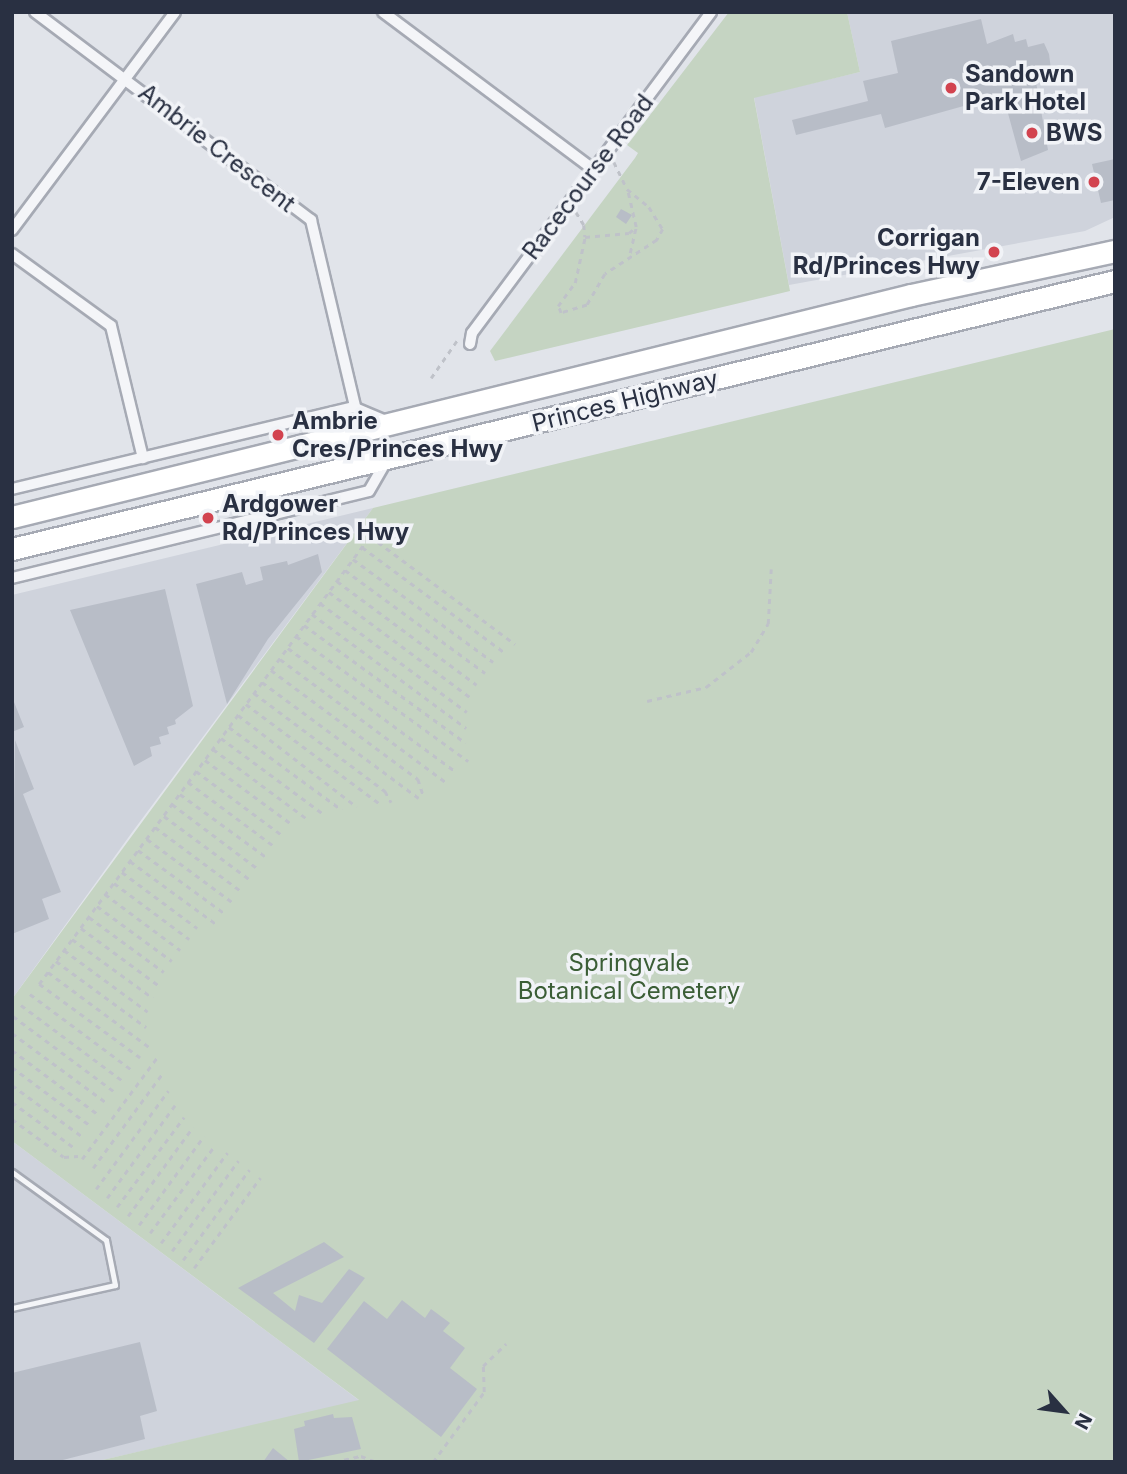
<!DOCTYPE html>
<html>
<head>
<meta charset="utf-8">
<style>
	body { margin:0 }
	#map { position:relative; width:1127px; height:1474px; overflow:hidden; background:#e1e4ea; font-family:Inter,sans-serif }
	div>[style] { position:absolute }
	.built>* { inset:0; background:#cfd3dc }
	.green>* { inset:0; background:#c5d4c2 }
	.building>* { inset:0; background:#b8bdc7 }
	.path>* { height:2.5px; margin-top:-1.25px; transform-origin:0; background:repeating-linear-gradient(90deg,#bfc2c9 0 5px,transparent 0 10px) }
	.roads { filter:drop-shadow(2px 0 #a6aab4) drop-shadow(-2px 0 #a6aab4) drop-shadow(0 2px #a6aab4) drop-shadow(0 -2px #a6aab4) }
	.lane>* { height:5px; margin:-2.5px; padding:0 2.5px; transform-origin:2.5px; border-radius:2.5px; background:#f4f5f8 }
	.street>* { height:10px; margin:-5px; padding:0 5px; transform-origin:5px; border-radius:5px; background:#f4f5f8 }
	.highway>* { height:21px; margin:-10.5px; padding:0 10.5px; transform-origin:10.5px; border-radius:10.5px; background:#fff }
	.dots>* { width:19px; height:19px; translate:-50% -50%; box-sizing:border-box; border:4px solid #f1f3f7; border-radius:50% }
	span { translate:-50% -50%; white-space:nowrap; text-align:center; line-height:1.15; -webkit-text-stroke:7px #f1f3f7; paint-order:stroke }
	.poi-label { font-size:24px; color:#293042; font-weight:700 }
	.left { translate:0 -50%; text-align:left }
	.right { translate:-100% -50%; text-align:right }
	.street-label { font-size:24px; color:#293042 }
	.park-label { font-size:24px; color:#3b5e36 }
	.frame { position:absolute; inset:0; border:14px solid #293042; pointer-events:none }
	.north { position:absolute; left:1029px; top:1376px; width:70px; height:70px; -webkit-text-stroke:5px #f1f3f7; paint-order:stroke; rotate:118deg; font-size:19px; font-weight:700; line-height:28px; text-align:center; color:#293042 }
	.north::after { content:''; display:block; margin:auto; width:24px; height:32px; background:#293042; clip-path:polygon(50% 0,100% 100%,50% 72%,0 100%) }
</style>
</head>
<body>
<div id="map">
	<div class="built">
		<div style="clip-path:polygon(847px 12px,1115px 12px,1115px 217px,1085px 231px,789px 285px,754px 97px,860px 72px)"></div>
		<div style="clip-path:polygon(373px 508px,133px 831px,12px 999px,12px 595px)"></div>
		<div style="clip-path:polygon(12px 1141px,360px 1401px,94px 1462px,12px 1462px)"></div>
	</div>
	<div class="green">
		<div style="clip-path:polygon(729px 12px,847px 12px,860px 72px,754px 98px,790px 291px,495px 361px,490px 351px,635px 158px,638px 153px,627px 145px)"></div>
		<div style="clip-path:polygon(1115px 329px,1115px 1462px,94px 1462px,359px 1400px,12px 1141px,12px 999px,373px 508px)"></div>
	</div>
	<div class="building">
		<div style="clip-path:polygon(981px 19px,987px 44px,1013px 34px,1015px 42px,1026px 39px,1028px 47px,1044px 43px,1049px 54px,1052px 77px,1036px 82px,1048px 150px,1021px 161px,1003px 95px,885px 128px,881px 114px,796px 135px,792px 120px,868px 101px,863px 81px,898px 73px,891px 41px)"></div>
		<div style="clip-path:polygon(1115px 159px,1115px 200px,1101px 203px,1092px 164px)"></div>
		<div style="clip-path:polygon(621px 209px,632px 215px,626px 224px,616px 217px)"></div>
		<div style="clip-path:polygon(318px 554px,322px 572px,268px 639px,227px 704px,196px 584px,242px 572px,246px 585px,263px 580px,260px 567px,287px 561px,288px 565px)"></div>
		<div style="clip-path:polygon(165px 589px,193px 706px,175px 720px,176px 724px,167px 727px,169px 734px,159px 737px,161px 744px,150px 747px,152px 756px,134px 766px,70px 610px)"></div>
		<div style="clip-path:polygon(12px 697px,24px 727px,12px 732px)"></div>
		<div style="clip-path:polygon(15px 740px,34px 789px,23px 794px,61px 892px,42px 899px,49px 919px,12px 934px)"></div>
		<div style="clip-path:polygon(324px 1242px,344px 1257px,273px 1293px,295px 1311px,299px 1295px,322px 1303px,349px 1269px,365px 1278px,314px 1343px,238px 1288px)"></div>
		<div style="clip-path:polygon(402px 1300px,425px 1318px,431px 1309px,450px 1323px,443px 1331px,465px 1348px,450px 1368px,477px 1389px,441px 1437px,327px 1349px,364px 1301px,387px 1319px)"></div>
		<div style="clip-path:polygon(140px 1342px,157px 1411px,140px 1416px,145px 1439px,55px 1462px,12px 1462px,12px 1373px)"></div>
		<div style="clip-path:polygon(333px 1414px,334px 1418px,352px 1417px,361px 1449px,299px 1462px,294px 1429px,305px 1426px,304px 1421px)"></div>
		<div style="clip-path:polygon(273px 1448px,290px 1462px,263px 1462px)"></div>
	</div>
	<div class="path">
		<div style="left:614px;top:162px;width:30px;rotate:64deg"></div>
		<div style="left:627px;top:189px;width:28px;rotate:39deg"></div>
		<div style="left:649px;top:207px;width:26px;rotate:58deg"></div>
		<div style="left:663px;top:229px;width:13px;rotate:119deg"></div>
		<div style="left:657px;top:240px;width:62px;rotate:146.8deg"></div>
		<div style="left:605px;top:274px;width:36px;rotate:120deg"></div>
		<div style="left:587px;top:305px;width:27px;rotate:163deg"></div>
		<div style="left:561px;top:313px;width:8px;rotate:-113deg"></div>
		<div style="left:558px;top:306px;width:29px;rotate:-54deg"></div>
		<div style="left:575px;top:283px;width:47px;rotate:-77.7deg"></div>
		<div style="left:585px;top:237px;width:44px;rotate:-5.2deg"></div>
		<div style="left:629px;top:233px;width:9px;rotate:-41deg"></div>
		<div style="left:636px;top:227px;width:39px;rotate:-103deg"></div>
		<div style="left:576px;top:212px;width:15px;rotate:58deg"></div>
		<div style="left:584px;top:225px;width:12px;rotate:85deg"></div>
		<div style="left:630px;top:253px;width:27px;rotate:-77deg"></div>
		<div style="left:431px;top:378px;width:47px;rotate:-55.3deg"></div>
		<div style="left:362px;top:547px;width:177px;rotate:36.5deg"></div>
		<div style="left:353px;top:559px;width:174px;rotate:36.3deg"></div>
		<div style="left:345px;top:570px;width:174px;rotate:36.3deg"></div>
		<div style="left:337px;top:581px;width:174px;rotate:36.6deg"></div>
		<div style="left:329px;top:592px;width:177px;rotate:36.7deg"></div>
		<div style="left:320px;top:603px;width:183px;rotate:36.6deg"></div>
		<div style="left:312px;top:614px;width:192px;rotate:36.5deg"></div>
		<div style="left:304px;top:625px;width:200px;rotate:36.1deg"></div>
		<div style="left:296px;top:636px;width:213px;rotate:36deg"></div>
		<div style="left:288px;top:648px;width:207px;rotate:36.4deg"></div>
		<div style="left:280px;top:659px;width:208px;rotate:36.6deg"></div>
		<div style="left:271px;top:670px;width:183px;rotate:36.6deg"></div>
		<div style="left:418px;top:779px;width:19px;rotate:72deg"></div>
		<div style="left:262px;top:682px;width:195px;rotate:36.5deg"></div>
		<div style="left:254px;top:693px;width:164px;rotate:36.8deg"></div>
		<div style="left:385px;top:791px;width:13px;rotate:61deg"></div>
		<div style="left:647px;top:701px;width:61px;rotate:-13.3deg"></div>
		<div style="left:706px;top:687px;width:57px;rotate:-37.9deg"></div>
		<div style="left:751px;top:652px;width:33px;rotate:-59deg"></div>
		<div style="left:768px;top:624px;width:55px;rotate:-86.9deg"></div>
		<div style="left:246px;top:704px;width:167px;rotate:36.7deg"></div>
		<div style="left:238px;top:715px;width:150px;rotate:37.7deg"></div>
		<div style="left:229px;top:727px;width:140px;rotate:36.3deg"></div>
		<div style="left:221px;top:738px;width:126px;rotate:36.6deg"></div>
		<div style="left:213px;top:749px;width:116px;rotate:36.6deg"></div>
		<div style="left:205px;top:760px;width:109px;rotate:36.5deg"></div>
		<div style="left:196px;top:771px;width:107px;rotate:36.7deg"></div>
		<div style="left:188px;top:782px;width:107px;rotate:36.7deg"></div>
		<div style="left:180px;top:794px;width:107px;rotate:36.2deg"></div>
		<div style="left:172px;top:804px;width:106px;rotate:37deg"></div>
		<div style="left:164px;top:816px;width:106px;rotate:36.5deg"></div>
		<div style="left:155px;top:827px;width:107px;rotate:36.7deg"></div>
		<div style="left:147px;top:839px;width:106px;rotate:36.5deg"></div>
		<div style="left:138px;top:850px;width:107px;rotate:36.2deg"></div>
		<div style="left:130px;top:861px;width:107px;rotate:36.2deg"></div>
		<div style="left:122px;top:872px;width:94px;rotate:36.7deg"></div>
		<div style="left:114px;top:883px;width:94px;rotate:36.7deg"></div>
		<div style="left:105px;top:894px;width:94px;rotate:36.7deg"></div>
		<div style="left:97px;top:906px;width:93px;rotate:36.3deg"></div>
		<div style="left:89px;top:917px;width:93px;rotate:36.3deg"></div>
		<div style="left:81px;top:928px;width:96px;rotate:36.5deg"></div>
		<div style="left:72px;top:939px;width:100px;rotate:36.1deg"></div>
		<div style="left:64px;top:950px;width:104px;rotate:36.4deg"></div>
		<div style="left:56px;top:961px;width:112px;rotate:36.3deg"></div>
		<div style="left:48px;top:972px;width:126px;rotate:36.6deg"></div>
		<div style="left:30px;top:994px;width:127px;rotate:36.7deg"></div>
		<div style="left:21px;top:1005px;width:127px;rotate:36.7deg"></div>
		<div style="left:13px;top:1016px;width:127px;rotate:36.7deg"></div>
		<div style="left:12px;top:1033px;width:118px;rotate:36.4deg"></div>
		<div style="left:12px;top:1050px;width:109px;rotate:36.8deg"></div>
		<div style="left:140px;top:1058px;width:125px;rotate:-143.8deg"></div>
		<div style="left:39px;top:984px;width:557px;rotate:-53.54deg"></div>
		<div style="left:370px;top:536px;width:181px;rotate:36.7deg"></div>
		<div style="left:12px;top:1067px;width:99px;rotate:36.8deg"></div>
		<div style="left:12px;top:1085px;width:88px;rotate:36.2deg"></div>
		<div style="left:12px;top:1102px;width:79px;rotate:36.3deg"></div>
		<div style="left:12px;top:1119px;width:64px;rotate:36.2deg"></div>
		<div style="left:64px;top:1157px;width:14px;rotate:-4deg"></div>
		<div style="left:82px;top:1159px;width:129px;rotate:-53.5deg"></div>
		<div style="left:93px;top:1168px;width:117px;rotate:-53.7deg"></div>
		<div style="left:96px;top:1189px;width:122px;rotate:-53.7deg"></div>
		<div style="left:107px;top:1198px;width:115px;rotate:-53.8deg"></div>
		<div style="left:117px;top:1207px;width:112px;rotate:-53.3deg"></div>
		<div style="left:128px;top:1216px;width:110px;rotate:-53.9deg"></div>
		<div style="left:139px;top:1225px;width:110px;rotate:-53.9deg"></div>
		<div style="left:150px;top:1233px;width:109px;rotate:-53.5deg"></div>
		<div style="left:161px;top:1243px;width:112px;rotate:-53.7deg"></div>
		<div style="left:172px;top:1251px;width:112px;rotate:-53.7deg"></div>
		<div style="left:183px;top:1260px;width:112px;rotate:-53.7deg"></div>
		<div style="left:194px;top:1268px;width:112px;rotate:-53.7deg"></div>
		<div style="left:334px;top:1462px;width:28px;rotate:-13deg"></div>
		<div style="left:361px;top:1456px;width:17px;rotate:21deg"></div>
		<div style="left:433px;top:1462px;width:87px;rotate:-53.9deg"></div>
		<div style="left:484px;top:1392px;width:26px;rotate:-92deg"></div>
		<div style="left:483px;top:1366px;width:32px;rotate:-44deg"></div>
	</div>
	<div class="roads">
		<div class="lane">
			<div style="left:12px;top:1172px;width:116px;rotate:35.9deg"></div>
			<div style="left:106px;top:1240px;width:46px;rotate:78.7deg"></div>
			<div style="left:115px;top:1285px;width:106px;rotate:167.4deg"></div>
		</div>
		<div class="street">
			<div style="left:35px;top:12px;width:346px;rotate:37deg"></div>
			<div style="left:311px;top:220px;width:191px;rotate:76.7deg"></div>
			<div style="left:383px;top:12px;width:262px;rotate:36.8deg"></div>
			<div style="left:12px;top:230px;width:272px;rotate:-53.2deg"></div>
			<div style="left:12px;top:254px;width:122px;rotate:36deg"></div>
			<div style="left:111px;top:326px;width:136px;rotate:76.4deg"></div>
			<div style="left:470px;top:344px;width:11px;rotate:-80deg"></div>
			<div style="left:472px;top:333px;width:400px;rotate:-53.3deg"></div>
			<div style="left:12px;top:489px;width:351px;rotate:-13.5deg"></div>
			<div style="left:353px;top:407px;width:38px;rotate:23deg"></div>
			<div style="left:12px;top:578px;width:367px;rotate:-13.7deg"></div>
			<div style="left:369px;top:491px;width:36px;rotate:-60deg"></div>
		</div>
		<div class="highway">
			<div style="left:12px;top:517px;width:926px;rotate:-13.87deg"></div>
			<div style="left:911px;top:295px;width:209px;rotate:-12.2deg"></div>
			<div style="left:12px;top:549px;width:1135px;rotate:-13.66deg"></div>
		</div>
	</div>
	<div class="dots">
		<div style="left:951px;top:88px;background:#d2434f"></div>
		<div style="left:1032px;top:133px;background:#d2434f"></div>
		<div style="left:1094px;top:182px;background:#d2434f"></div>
		<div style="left:994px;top:252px;background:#d2434f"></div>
		<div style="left:278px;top:435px;background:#d2434f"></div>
		<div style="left:208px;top:518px;background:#d2434f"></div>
	</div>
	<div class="poi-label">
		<span class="left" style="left:965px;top:88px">Sandown<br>Park Hotel</span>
		<span class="left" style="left:1046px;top:133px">BWS</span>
		<span class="right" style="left:1080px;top:182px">7-Eleven</span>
		<span class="right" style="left:980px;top:252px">Corrigan<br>Rd/Princes Hwy</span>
		<span class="left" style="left:292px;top:435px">Ambrie<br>Cres/Princes Hwy</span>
		<span class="left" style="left:222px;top:518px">Ardgower<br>Rd/Princes Hwy</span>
	</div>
	<div class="street-label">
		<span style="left:217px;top:148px;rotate:38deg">Ambrie Crescent</span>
		<span style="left:588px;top:177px;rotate:-53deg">Racecourse Road</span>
		<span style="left:625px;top:401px;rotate:-14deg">Princes Highway</span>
	</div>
	<div class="park-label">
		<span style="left:629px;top:977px">Springvale<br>Botanical Cemetery</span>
	</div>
	<div class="frame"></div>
	<div class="north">N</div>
</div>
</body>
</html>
